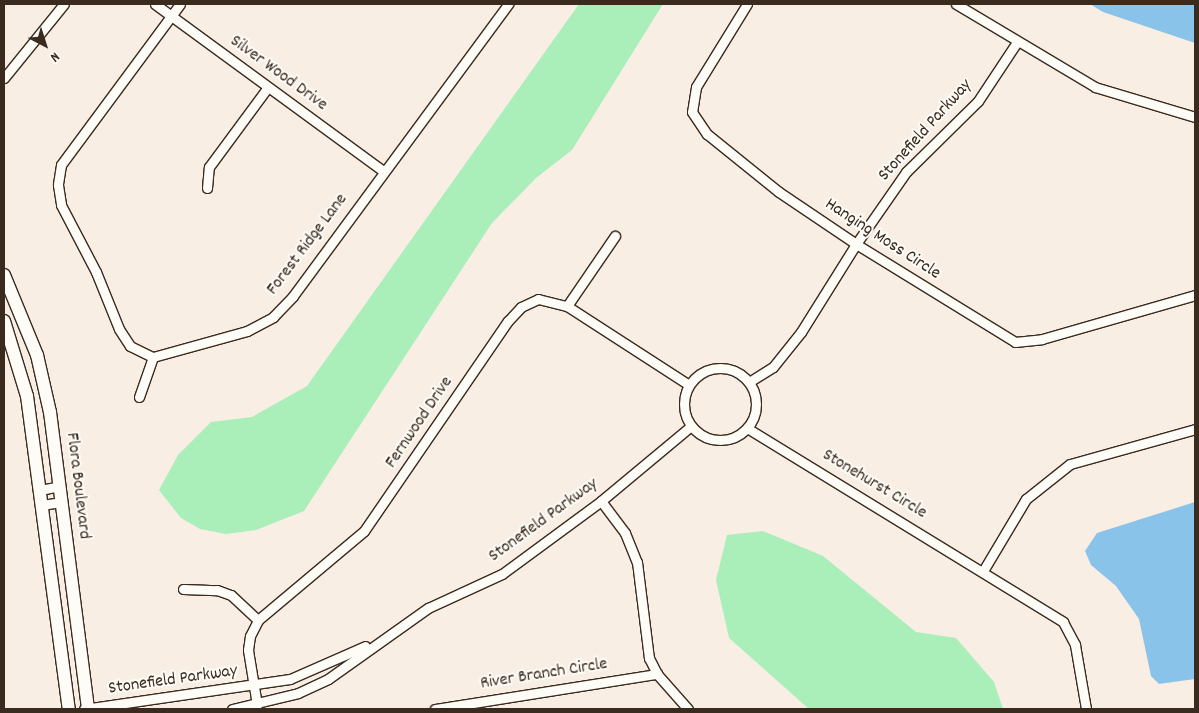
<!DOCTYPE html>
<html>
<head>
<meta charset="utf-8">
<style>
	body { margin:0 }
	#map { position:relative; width:1199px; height:713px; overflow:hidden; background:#f8eee4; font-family:Dekko,sans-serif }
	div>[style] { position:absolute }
	.green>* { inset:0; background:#aaeeb9 }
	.water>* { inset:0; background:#8ac3e9 }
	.roads { filter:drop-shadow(1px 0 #3b2a1e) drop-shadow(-1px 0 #3b2a1e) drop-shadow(0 1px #3b2a1e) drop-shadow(0 -1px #3b2a1e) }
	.street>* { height:9px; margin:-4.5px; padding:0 4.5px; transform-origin:4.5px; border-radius:4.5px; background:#fdfcf7 }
	.street>.ring { margin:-4.5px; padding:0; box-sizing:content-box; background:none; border:9px solid #fdfcf7; border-radius:50% }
	.secondary>* { height:12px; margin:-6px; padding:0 6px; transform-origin:6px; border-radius:6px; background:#fdfcf7 }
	span { translate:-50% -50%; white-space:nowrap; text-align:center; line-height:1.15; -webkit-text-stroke:4px #fdfcf7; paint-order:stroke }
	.street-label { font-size:18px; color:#3b2a1e }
	.frame { position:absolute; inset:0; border:5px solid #3b2a1e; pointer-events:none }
	.north { position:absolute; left:20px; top:20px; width:50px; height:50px; -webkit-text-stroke:4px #fdfcf7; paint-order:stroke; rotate:140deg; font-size:14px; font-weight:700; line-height:20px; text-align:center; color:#3b2a1e }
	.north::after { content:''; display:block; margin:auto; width:18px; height:22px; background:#3b2a1e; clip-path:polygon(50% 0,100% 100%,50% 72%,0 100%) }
</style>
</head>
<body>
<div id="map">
	<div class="green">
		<div style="clip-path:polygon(579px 4px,663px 4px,572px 150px,536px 178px,492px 223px,304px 511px,256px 530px,226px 534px,200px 529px,181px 518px,159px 490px,178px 455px,211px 422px,252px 417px,307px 386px)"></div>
		<div style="clip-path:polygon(763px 531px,823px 556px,916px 632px,956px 638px,994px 682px,1003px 709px,809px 709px,729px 638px,716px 580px,727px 535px)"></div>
	</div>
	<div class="water">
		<div style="clip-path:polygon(1090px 4px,1195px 4px,1195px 43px,1103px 12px)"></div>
		<div style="clip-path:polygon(1195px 502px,1195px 679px,1159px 684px,1151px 676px,1139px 619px,1116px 586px,1091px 565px,1085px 551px,1097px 533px)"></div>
	</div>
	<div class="roads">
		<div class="street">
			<div style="left:155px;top:4px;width:283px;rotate:36.2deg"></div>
			<div style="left:180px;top:4px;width:200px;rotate:126.5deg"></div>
			<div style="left:61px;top:165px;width:20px;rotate:99deg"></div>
			<div style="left:58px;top:185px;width:20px;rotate:81deg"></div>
			<div style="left:61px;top:205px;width:76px;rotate:62.4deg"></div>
			<div style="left:96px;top:272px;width:61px;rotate:68deg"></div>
			<div style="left:119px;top:329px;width:20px;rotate:57deg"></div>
			<div style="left:130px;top:346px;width:25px;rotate:26deg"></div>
			<div style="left:153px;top:357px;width:98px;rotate:-15.5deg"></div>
			<div style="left:247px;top:331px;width:30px;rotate:-28deg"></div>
			<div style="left:273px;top:317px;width:29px;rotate:-46deg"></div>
			<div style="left:293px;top:296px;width:363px;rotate:-53.6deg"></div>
			<div style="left:747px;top:4px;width:97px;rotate:121.6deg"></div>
			<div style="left:696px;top:87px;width:25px;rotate:99deg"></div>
			<div style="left:692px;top:112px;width:27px;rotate:56deg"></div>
			<div style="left:707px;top:134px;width:92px;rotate:38.9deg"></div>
			<div style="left:779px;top:192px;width:93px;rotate:34deg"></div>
			<div style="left:856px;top:244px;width:187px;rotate:31.6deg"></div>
			<div style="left:1015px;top:342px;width:27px;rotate:-6deg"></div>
			<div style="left:1042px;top:339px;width:159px;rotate:-16deg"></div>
			<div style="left:956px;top:4px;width:162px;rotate:30.8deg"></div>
			<div style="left:1095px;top:87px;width:104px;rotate:16.7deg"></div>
			<div style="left:4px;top:78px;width:95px;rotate:-51deg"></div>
			<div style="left:207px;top:188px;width:21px;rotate:-85deg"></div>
			<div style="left:209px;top:167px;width:99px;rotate:-53.6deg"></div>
			<div style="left:567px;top:306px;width:85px;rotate:-55.6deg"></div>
			<div class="ring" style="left:684px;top:368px;width:63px;height:63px"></div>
			<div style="left:749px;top:382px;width:28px;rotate:-32deg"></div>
			<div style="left:773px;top:367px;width:45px;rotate:-51.3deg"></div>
			<div style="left:801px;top:332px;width:104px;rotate:-58deg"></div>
			<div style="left:856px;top:244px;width:88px;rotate:-55.2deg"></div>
			<div style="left:906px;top:172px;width:101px;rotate:-44.6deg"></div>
			<div style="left:978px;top:101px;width:71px;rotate:-56.5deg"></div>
			<div style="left:139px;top:397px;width:42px;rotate:-70.7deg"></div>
			<div style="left:747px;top:428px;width:371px;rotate:31.5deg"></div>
			<div style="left:1063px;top:622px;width:26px;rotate:62deg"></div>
			<div style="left:1075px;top:645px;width:65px;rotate:80.2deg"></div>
			<div style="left:40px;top:490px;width:20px;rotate:-11deg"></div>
			<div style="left:601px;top:501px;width:40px;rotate:53deg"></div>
			<div style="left:625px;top:533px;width:31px;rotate:68deg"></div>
			<div style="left:637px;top:562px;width:97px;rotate:82.9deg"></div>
			<div style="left:649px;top:658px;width:18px;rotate:63deg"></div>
			<div style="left:657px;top:674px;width:47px;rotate:48.5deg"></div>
			<div style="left:42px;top:505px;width:20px;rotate:-9deg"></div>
			<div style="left:983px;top:571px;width:84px;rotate:-59.2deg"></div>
			<div style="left:1026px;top:499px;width:56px;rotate:-38.5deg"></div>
			<div style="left:1070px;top:464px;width:130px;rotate:-15.6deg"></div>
			<div style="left:183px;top:589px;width:34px;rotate:2deg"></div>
			<div style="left:217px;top:590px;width:15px;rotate:20deg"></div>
			<div style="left:231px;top:595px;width:37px;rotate:43deg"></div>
			<div style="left:257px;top:705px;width:56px;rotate:-99.3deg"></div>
			<div style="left:248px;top:650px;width:14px;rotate:-82deg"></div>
			<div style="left:250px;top:636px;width:18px;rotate:-63deg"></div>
			<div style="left:258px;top:620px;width:138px;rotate:-40deg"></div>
			<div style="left:364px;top:531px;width:255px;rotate:-55.6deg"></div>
			<div style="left:508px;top:321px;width:19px;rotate:-47deg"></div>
			<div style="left:521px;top:307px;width:19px;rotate:-25deg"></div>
			<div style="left:538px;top:299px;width:30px;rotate:14deg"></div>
			<div style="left:567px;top:306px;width:145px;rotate:32.9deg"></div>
			<div style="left:84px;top:709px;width:208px;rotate:-8.3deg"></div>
			<div style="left:290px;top:679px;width:82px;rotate:-23.7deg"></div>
			<div style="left:232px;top:709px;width:68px;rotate:-13.6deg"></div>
			<div style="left:298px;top:693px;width:33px;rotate:-25deg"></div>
			<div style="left:328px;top:679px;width:123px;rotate:-35.4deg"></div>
			<div style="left:428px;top:608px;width:81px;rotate:-24.7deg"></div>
			<div style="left:502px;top:574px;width:123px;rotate:-36.4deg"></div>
			<div style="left:601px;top:501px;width:117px;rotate:-39.8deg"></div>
			<div style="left:435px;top:709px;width:225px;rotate:-9deg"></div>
		</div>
		<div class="secondary">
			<div style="left:4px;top:275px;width:87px;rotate:67.6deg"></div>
			<div style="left:37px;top:355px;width:58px;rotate:77.2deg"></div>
			<div style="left:50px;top:412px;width:299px;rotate:82.7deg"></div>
			<div style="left:4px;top:321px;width:78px;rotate:73deg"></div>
			<div style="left:27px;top:396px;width:316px;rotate:82.4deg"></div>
		</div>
	</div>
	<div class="street-label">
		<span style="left:278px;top:74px;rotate:36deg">Silver Wood Drive</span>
		<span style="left:926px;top:131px;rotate:-48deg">Stonefield Parkway</span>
		<span style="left:882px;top:240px;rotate:33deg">Hanging Moss Circle</span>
		<span style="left:308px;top:245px;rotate:-53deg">Forest Ridge Lane</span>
		<span style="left:420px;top:423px;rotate:-56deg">Fernwood Drive</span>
		<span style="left:874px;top:485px;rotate:31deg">Stonehurst Circle</span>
		<span style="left:77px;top:486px;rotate:83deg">Flora Boulevard</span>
		<span style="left:544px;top:521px;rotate:-36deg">Stonefield Parkway</span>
		<span style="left:544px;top:675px;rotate:-9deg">River Branch Circle</span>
		<span style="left:173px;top:681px;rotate:-8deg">Stonefield Parkway</span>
	</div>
	<div class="frame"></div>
	<div class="north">N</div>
</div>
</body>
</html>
